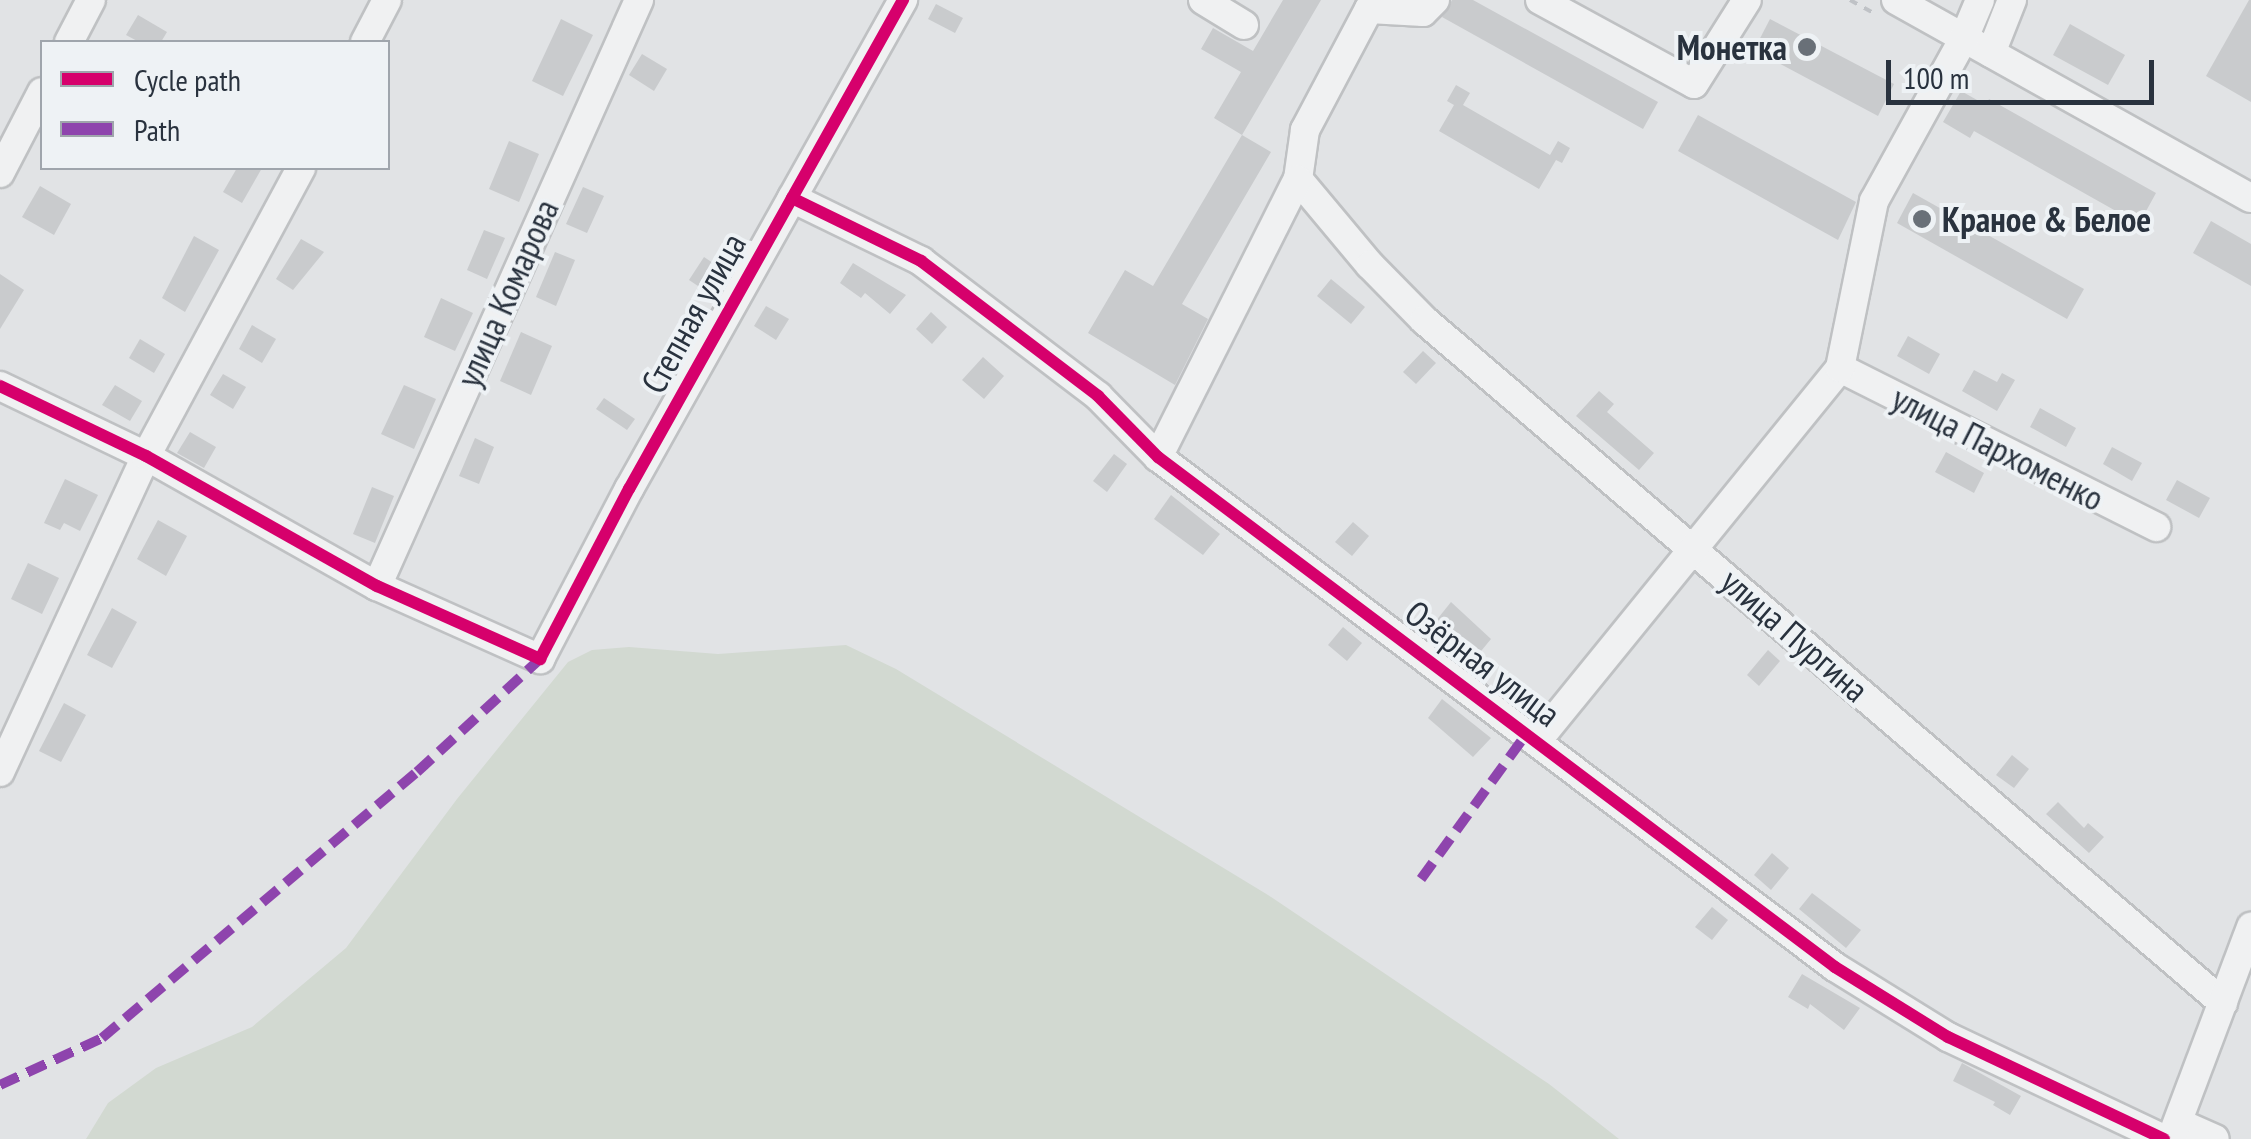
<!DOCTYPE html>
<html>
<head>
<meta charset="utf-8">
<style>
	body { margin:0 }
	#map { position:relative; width:2251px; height:1139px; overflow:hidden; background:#e1e3e5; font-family:"PT Sans Narrow",sans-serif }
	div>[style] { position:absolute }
	.green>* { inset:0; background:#d2d9d1 }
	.building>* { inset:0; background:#c9cbcd }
	.path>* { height:4px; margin-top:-2px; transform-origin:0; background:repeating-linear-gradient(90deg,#bfc2c6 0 8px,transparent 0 16px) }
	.roads { filter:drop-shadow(2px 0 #bfc1c3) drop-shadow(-2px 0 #bfc1c3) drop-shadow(0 2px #bfc1c3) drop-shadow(0 -2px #bfc1c3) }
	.minor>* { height:28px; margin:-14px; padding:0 14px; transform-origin:14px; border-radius:14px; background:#f0f1f2 }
	.quiet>* { height:10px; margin-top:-5px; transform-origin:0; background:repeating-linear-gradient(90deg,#8e44ad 0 20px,transparent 0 30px) }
	.cycleway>* { height:12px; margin:-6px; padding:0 6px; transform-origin:6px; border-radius:6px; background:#d6006c }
	.dots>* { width:28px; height:28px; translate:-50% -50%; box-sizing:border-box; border:5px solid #eef2f5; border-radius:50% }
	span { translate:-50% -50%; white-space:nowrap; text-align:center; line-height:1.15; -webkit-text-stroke:8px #eef2f5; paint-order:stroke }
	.poi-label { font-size:35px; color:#29323e; font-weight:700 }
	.right { translate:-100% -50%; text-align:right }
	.left { translate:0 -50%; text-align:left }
	.street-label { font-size:35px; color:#29323e }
	.legend { position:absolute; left:40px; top:40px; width:350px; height:130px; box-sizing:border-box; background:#eef2f5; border:2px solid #9fa5ac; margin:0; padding:12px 18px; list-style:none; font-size:30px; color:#29323e }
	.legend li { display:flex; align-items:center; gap:20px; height:50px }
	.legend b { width:50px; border:2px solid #9fa5ac }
	.scale { position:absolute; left:1886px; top:60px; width:268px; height:45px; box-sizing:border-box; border:5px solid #29323e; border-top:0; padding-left:12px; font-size:30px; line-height:35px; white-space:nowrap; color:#29323e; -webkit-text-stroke:8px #eef2f5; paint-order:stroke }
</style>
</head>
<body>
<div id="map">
	<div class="green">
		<div style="clip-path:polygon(846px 645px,896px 669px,1268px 895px,1549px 1084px,1619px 1139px,86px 1139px,108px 1103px,156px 1068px,252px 1027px,346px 948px,457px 799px,568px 662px,592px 650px,629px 647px,718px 654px)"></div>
	</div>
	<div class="building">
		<div style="clip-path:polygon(1283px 0,1321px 0,1242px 135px,1214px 118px,1241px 72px,1201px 49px,1213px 28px,1253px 51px)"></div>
		<div style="clip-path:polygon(1452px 0,1473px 0,1658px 102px,1643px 129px,1442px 17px)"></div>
		<div style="clip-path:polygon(2249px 0,2251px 0,2251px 102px,2206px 76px)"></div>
		<div style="clip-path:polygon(936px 4px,963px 18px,955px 33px,928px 19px)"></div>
		<div style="clip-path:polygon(138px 15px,167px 32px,161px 42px,139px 42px,126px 35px)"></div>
		<div style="clip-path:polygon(561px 19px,593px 35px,563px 96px,532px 81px)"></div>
		<div style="clip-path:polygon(1770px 19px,1894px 84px,1878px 116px,1754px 50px)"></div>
		<div style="clip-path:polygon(2070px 24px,2125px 55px,2108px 85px,2053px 55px)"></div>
		<div style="clip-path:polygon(642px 54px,667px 69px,654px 91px,629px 75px)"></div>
		<div style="clip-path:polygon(1456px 85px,1470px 93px,1463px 105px,1550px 155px,1558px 141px,1570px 148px,1562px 163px,1556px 160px,1539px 189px,1439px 131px,1454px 105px,1447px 101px)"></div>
		<div style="clip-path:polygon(1961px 91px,1986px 105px,1989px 99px,2156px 193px,2139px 224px,1974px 131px,1970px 138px,1943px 122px)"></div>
		<div style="clip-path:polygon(1698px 115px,1856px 202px,1838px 240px,1678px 151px)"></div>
		<div style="clip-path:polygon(1242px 135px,1271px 152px,1182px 304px,1208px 319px,1175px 385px,1088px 333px,1125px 270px,1153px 286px)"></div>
		<div style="clip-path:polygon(509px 141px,539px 154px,519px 202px,489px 189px)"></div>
		<div style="clip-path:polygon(237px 168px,262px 168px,242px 203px,223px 192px)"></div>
		<div style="clip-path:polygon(40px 186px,71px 204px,54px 235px,22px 217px)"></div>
		<div style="clip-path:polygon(583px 187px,604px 196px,587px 233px,566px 224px)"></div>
		<div style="clip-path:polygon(1913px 193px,2084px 289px,2067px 319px,1897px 223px)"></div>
		<div style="clip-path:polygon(2211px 221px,2251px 244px,2251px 286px,2193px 253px)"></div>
		<div style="clip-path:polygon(484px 230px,505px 238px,487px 279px,467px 270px)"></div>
		<div style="clip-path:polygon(194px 236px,219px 250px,185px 312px,162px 298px)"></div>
		<div style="clip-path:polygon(301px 239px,324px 252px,293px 290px,276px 279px)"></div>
		<div style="clip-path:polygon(555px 252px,575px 260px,556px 306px,536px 297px)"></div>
		<div style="clip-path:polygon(704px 257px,722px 269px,707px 292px,689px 280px)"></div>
		<div style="clip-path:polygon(853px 263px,906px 295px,890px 314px,865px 293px,861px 298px,840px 283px)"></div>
		<div style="clip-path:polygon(0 274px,24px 290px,0 329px)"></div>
		<div style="clip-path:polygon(1331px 279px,1365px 307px,1351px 324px,1317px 296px)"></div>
		<div style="clip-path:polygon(441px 298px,473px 313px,455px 351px,424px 337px)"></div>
		<div style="clip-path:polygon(766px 306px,789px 319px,776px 340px,754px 326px)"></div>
		<div style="clip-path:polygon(931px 312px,947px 327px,932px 344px,916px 329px)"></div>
		<div style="clip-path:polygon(252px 325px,276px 339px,262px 363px,239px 349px)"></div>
		<div style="clip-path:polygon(521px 332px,552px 346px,531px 395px,500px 381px)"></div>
		<div style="clip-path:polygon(1908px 336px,1940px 354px,1929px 374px,1897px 356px)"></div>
		<div style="clip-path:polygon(140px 339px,165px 354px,154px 373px,129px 358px)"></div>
		<div style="clip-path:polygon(1423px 351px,1436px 363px,1416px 384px,1403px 372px)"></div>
		<div style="clip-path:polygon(983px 357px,1004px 376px,984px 399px,962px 380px)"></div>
		<div style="clip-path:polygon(1974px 370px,1997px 382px,2002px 373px,2015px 380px,1997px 411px,1962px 391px)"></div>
		<div style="clip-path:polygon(223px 374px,246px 387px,233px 409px,210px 395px)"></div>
		<div style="clip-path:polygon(115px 385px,142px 401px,130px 421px,102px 405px)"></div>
		<div style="clip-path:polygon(404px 385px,436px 399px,414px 449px,381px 434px)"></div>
		<div style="clip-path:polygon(1599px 391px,1614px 404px,1607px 412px,1654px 453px,1639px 470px,1576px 416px)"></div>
		<div style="clip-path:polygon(604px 398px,635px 419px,627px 430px,596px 409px)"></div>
		<div style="clip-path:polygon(2040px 408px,2076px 428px,2066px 447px,2030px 427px)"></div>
		<div style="clip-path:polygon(190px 432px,216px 447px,204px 468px,177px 453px)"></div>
		<div style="clip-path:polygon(475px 438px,494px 447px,479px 484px,459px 476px)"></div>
		<div style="clip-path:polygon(2112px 447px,2142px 463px,2132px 481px,2103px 464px)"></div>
		<div style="clip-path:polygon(1946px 452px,1984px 473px,1974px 493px,1935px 472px)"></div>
		<div style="clip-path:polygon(1114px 454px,1127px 464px,1107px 492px,1093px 481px)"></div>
		<div style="clip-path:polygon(65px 479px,98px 495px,80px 531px,64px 523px,60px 530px,44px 523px)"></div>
		<div style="clip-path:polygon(2177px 480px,2210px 498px,2199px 518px,2166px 500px)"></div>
		<div style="clip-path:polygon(372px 487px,394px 496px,375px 543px,353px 534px)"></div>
		<div style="clip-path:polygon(1171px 495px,1220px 534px,1203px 555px,1154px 519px)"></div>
		<div style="clip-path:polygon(158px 520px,187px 536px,166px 576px,137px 559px)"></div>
		<div style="clip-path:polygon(1353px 522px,1369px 536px,1352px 556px,1335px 542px)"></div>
		<div style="clip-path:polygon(28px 563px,59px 578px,42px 614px,11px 599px)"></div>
		<div style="clip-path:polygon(1451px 602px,1491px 639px,1477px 656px,1435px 622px)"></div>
		<div style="clip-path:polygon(112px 608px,137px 622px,112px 668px,87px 655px)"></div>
		<div style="clip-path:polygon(1343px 627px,1362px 643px,1347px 661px,1328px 645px)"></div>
		<div style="clip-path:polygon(1768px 650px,1780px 661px,1759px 686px,1747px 675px)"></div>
		<div style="clip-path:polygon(1442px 699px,1491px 738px,1473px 757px,1428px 718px)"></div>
		<div style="clip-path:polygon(64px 703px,86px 715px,61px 762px,39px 751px)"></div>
		<div style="clip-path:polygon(2012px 755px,2029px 769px,2014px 788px,1996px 775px)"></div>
		<div style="clip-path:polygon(2058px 802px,2084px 828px,2088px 823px,2104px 837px,2089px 853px,2046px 814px)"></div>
		<div style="clip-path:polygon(1772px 853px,1789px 868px,1771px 890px,1754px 875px)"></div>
		<div style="clip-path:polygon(1812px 893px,1861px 930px,1846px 948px,1799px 909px)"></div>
		<div style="clip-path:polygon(1712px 907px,1728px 920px,1712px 940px,1695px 927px)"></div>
		<div style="clip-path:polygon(1802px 974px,1860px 1008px,1844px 1030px,1810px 1004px,1808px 1009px,1788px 997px)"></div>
		<div style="clip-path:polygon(1962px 1063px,2021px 1096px,2010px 1115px,1993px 1105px,1995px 1102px,1953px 1081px)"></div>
	</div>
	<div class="path">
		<div style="left:1850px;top:0;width:31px;rotate:29deg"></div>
	</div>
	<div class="roads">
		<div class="minor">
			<div style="left:1203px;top:0;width:48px;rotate:31.4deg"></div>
			<div style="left:1435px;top:0;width:17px;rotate:135deg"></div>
			<div style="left:1423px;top:12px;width:54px;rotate:-176.8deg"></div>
			<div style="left:1369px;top:9px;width:137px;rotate:117.9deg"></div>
			<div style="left:1305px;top:130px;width:49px;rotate:98.1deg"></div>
			<div style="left:1298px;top:179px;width:112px;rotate:50.1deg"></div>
			<div style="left:1370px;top:265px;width:77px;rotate:45.5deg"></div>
			<div style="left:1424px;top:320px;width:1051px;rotate:40.52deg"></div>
			<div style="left:1540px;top:0;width:175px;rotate:28.6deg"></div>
			<div style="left:1694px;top:84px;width:99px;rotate:-57.8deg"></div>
			<div style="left:1896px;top:0;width:406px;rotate:29.2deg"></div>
			<div style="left:69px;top:42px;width:47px;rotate:-62.4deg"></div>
			<div style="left:365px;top:42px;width:47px;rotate:-62.4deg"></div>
			<div style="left:1991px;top:53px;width:57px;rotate:-68.4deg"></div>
			<div style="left:0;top:173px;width:91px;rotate:-62.6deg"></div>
			<div style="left:792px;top:198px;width:144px;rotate:26deg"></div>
			<div style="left:921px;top:261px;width:223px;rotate:37.3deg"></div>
			<div style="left:1098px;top:396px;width:86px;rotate:45.5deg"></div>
			<div style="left:1158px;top:457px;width:848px;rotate:36.99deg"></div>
			<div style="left:1835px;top:967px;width:133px;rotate:31.8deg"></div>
			<div style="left:1948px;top:1037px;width:239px;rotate:25.3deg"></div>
			<div style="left:1840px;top:368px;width:354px;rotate:26.7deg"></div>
			<div style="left:0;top:386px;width:162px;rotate:25.6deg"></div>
			<div style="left:146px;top:456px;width:265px;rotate:29.4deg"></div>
			<div style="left:377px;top:586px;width:179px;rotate:24.1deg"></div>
			<div style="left:540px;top:659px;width:192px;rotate:-62.4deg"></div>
			<div style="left:629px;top:489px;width:561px;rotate:-60.74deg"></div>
			<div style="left:1158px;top:457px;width:311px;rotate:-63.3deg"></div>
			<div style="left:377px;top:586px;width:642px;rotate:-65.91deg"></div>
			<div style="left:1537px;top:741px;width:481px;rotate:-50.9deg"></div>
			<div style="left:1840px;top:368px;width:170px;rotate:-78.5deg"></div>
			<div style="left:1874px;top:201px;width:186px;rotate:-61.1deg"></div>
			<div style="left:1964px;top:38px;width:41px;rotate:-67.2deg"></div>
			<div style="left:0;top:772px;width:348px;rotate:-65.2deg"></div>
			<div style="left:146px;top:456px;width:327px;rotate:-61.7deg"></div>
			<div style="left:2179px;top:1123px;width:39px;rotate:24deg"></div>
			<div style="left:2171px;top:1139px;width:227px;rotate:-69.3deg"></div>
		</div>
	</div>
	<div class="quiet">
		<div style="left:1421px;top:879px;width:180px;rotate:-54deg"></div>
		<div style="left:0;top:1085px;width:112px;rotate:-24.7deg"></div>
		<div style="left:102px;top:1038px;width:412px;rotate:-40.2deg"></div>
		<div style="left:417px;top:772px;width:167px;rotate:-42.6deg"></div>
	</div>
	<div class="cycleway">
		<div style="left:792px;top:198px;width:144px;rotate:26deg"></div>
		<div style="left:921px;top:261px;width:223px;rotate:37.3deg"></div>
		<div style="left:1098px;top:396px;width:86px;rotate:45.5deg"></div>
		<div style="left:1158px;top:457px;width:848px;rotate:36.99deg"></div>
		<div style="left:1835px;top:967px;width:133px;rotate:31.8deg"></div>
		<div style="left:1948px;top:1037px;width:239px;rotate:25.3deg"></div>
		<div style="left:0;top:386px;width:162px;rotate:25.6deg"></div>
		<div style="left:146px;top:456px;width:265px;rotate:29.4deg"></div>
		<div style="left:377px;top:586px;width:179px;rotate:24.1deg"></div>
		<div style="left:540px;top:659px;width:192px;rotate:-62.4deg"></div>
		<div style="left:629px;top:489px;width:561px;rotate:-60.74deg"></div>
	</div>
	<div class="dots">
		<div style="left:1807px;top:47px;background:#697078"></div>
		<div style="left:1922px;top:219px;background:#697078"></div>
	</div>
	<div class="poi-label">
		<span class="right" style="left:1787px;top:47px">Монетка</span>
		<span class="left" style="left:1942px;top:219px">Краное &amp; Белое</span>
	</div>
	<div class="street-label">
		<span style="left:507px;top:293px;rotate:-66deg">улица Комарова</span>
		<span style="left:693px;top:313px;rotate:-61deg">Степная улица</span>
		<span style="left:1998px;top:448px;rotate:27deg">улица Пархоменко</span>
		<span style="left:1795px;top:635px;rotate:41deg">улица Пургина</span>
		<span style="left:1483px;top:663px;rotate:37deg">Озёрная улица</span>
	</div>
	<ul class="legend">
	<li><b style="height:12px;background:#d6006c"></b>Cycle path</li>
	<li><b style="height:12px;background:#8e44ad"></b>Path</li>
	</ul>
	<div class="scale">100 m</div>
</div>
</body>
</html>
